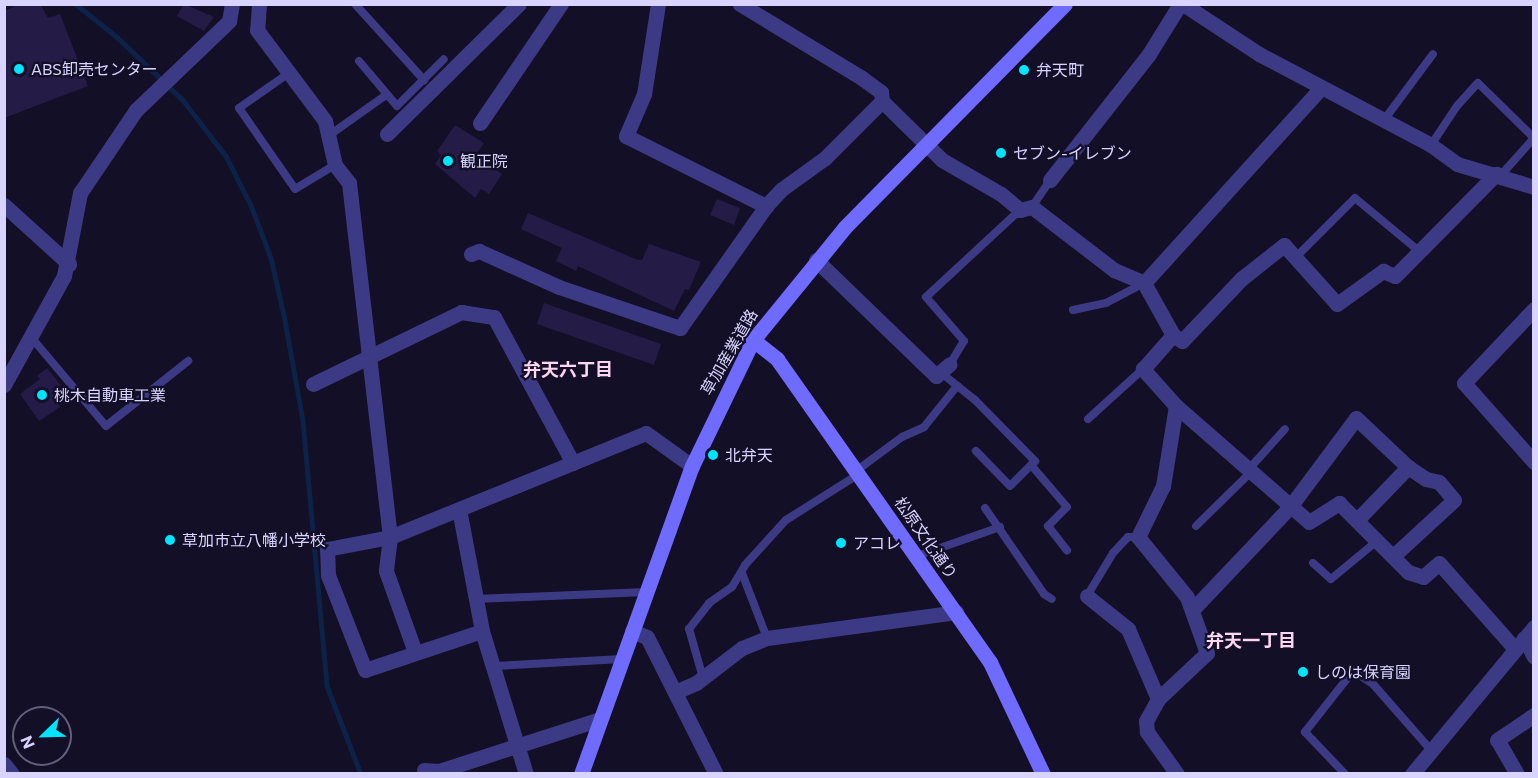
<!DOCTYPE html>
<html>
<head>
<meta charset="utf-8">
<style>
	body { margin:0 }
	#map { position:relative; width:1538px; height:778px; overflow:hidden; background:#130f26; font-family:Commissioner,"Noto Sans JP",sans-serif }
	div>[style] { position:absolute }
	.stream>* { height:4.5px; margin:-2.25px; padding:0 2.25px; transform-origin:2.25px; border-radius:2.25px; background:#0c2248 }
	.building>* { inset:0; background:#241b47 }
	.lane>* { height:8px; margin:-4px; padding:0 4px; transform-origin:4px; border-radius:4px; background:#3d3a85 }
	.street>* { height:15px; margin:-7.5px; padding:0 7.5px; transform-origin:7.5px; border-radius:7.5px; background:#3d3a85 }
	.secondary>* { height:15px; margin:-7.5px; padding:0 7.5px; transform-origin:7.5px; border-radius:7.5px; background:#6f6bff }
	.dots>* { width:16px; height:16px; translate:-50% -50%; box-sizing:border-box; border:3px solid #130f26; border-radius:50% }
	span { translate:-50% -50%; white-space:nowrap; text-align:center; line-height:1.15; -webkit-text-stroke:4.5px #130f26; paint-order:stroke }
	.poi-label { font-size:16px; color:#d9d4ff }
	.left { translate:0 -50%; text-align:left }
	.street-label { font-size:16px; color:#d9d4ff }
	.neighbourhood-label { font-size:18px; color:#ffd6f0; font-weight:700 }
	.frame { position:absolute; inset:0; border:6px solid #d9d4ff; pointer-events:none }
	.north { position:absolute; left:12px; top:706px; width:60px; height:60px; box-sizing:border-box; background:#130f26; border:2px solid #625e7d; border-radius:50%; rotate:247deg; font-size:16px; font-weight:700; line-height:24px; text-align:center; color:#d9d4ff }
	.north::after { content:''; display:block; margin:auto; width:21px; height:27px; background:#00e5ff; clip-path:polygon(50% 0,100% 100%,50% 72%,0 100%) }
</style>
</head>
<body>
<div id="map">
	<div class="stream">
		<div style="left:76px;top:4px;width:53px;rotate:38.8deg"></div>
		<div style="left:117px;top:37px;width:91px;rotate:43.7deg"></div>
		<div style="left:183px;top:100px;width:71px;rotate:52.5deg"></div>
		<div style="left:226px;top:156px;width:55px;rotate:63deg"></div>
		<div style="left:251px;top:205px;width:57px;rotate:69.3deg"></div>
		<div style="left:271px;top:258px;width:58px;rotate:77.2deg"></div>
		<div style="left:284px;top:315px;width:108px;rotate:79.8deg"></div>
		<div style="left:303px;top:421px;width:266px;rotate:84.8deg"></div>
		<div style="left:327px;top:686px;width:94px;rotate:68.9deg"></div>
	</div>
	<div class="building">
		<div style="clip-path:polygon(20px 4px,40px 4px,48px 18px,60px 14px,88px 86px,4px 118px,4px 11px)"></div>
		<div style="clip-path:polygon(184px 4px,214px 17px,204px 31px,177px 16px)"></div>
		<div style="clip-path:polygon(455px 125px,484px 143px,475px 156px,502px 174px,489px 194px,481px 189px,475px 198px,435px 164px,441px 155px,437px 151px)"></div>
		<div style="clip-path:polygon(717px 199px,740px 208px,734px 225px,710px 215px)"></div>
		<div style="clip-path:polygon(528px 213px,638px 260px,642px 260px,649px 244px,701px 262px,689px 290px,685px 289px,674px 311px,578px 266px,576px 271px,556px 261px,562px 248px,521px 229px)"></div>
		<div style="clip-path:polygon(544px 303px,661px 344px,654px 365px,537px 324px)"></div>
		<div style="clip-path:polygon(47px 368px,67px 393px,57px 401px,60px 407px,39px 421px,20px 394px,40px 379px,37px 376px)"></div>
	</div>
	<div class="lane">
		<div style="left:355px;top:4px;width:103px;rotate:47.8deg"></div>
		<div style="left:359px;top:61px;width:59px;rotate:49.8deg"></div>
		<div style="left:397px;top:106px;width:66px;rotate:-45deg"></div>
		<div style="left:289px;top:73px;width:61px;rotate:145deg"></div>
		<div style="left:239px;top:108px;width:98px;rotate:55.3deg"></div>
		<div style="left:295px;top:189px;width:47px;rotate:-31deg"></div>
		<div style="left:1384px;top:120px;width:82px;rotate:-53.4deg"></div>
		<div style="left:331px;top:134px;width:67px;rotate:-35.3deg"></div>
		<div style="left:1431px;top:145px;width:47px;rotate:-56.3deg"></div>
		<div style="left:1457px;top:106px;width:31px;rotate:-48deg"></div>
		<div style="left:1478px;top:83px;width:78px;rotate:44.5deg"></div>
		<div style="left:1501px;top:175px;width:50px;rotate:-48.3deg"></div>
		<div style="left:1032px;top:207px;width:32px;rotate:-56deg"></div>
		<div style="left:1296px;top:257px;width:83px;rotate:-45deg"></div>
		<div style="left:1355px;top:198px;width:85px;rotate:39.7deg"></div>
		<div style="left:1073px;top:310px;width:34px;rotate:-12deg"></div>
		<div style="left:1106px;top:303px;width:43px;rotate:-27.8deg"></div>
		<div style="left:31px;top:337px;width:116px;rotate:49.9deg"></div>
		<div style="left:106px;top:426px;width:105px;rotate:-38.4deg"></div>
		<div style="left:950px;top:364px;width:27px;rotate:-59deg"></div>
		<div style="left:964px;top:341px;width:58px;rotate:-130.8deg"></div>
		<div style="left:926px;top:297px;width:128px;rotate:-42.8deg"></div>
		<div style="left:940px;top:372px;width:45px;rotate:38.7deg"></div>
		<div style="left:975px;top:400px;width:86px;rotate:45.5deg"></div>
		<div style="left:1035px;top:461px;width:35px;rotate:135deg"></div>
		<div style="left:1010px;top:486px;width:49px;rotate:-134.2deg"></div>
		<div style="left:1088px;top:419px;width:74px;rotate:-42.3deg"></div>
		<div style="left:1031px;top:465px;width:55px;rotate:49.4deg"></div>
		<div style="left:1067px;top:507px;width:27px;rotate:135deg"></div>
		<div style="left:1048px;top:526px;width:31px;rotate:52deg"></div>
		<div style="left:1248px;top:470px;width:55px;rotate:-47.9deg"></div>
		<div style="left:856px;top:471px;width:57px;rotate:-36.5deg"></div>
		<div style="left:902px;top:437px;width:24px;rotate:-24deg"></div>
		<div style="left:924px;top:427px;width:53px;rotate:-51.2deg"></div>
		<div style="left:985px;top:508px;width:104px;rotate:55.5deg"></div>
		<div style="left:1044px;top:594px;width:9px;rotate:32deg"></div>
		<div style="left:1196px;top:526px;width:76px;rotate:-44.5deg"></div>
		<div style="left:917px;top:556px;width:88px;rotate:-19.3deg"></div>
		<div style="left:1313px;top:563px;width:24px;rotate:42deg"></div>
		<div style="left:1331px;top:579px;width:60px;rotate:-39.6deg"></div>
		<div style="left:742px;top:573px;width:70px;rotate:69deg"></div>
		<div style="left:1087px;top:596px;width:50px;rotate:-58.8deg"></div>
		<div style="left:1113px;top:553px;width:22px;rotate:-47deg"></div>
		<div style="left:1128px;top:537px;width:10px"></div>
		<div style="left:476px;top:599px;width:170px;rotate:-2.4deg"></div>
		<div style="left:494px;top:666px;width:128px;rotate:-3.1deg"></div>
		<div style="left:703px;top:678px;width:51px;rotate:-105.9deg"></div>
		<div style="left:689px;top:629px;width:33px;rotate:-52deg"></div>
		<div style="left:709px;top:603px;width:28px;rotate:-35deg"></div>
		<div style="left:732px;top:587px;width:26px;rotate:-59deg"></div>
		<div style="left:745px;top:565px;width:61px;rotate:-47.7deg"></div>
		<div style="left:786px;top:520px;width:86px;rotate:-32.2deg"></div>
		<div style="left:1345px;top:774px;width:58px;rotate:-133.6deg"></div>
		<div style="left:1305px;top:732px;width:78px;rotate:-51.8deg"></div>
		<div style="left:1353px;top:671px;width:24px;rotate:33deg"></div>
		<div style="left:1373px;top:684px;width:86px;rotate:48.8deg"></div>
	</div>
	<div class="street">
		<div style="left:259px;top:4px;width:26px;rotate:94deg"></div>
		<div style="left:257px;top:30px;width:114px;rotate:53.2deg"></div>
		<div style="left:325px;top:121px;width:45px;rotate:77.2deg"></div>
		<div style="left:335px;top:165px;width:23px;rotate:52deg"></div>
		<div style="left:349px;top:183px;width:356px;rotate:83.4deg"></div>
		<div style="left:390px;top:537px;width:34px;rotate:97deg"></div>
		<div style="left:386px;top:571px;width:86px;rotate:70.3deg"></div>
		<div style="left:658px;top:4px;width:91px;rotate:98.8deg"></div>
		<div style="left:644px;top:94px;width:46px;rotate:113.2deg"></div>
		<div style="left:626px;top:136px;width:157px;rotate:26.6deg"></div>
		<div style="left:1183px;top:4px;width:91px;rotate:33.3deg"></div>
		<div style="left:1259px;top:54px;width:195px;rotate:27.9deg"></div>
		<div style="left:1431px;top:145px;width:32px;rotate:36deg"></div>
		<div style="left:1457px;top:164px;width:80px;rotate:16.6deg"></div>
		<div style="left:882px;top:101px;width:84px;rotate:44.5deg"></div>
		<div style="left:942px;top:160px;width:68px;rotate:30deg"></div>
		<div style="left:1001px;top:194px;width:25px;rotate:40deg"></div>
		<div style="left:1020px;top:210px;width:12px;rotate:-14deg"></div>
		<div style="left:1032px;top:207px;width:103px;rotate:37.5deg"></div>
		<div style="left:1114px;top:270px;width:33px;rotate:23deg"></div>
		<div style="left:480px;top:123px;width:144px;rotate:-55.8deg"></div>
		<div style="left:387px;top:134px;width:185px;rotate:-44.6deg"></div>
		<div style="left:1050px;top:180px;width:160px;rotate:-51.8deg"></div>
		<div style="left:1149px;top:54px;width:59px;rotate:-58.2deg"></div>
		<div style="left:4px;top:205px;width:88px;rotate:42.2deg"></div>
		<div style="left:471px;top:254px;width:9px;rotate:-21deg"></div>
		<div style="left:479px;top:251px;width:88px;rotate:24.2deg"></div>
		<div style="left:559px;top:287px;width:128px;rotate:18.7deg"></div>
		<div style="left:680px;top:328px;width:149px;rotate:-54.8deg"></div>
		<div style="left:766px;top:206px;width:23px;rotate:-47deg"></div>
		<div style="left:782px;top:189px;width:53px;rotate:-35.8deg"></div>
		<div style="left:825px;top:158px;width:81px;rotate:-45deg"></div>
		<div style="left:882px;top:101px;width:9px;rotate:-96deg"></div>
		<div style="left:881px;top:92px;width:24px;rotate:-144deg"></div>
		<div style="left:862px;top:78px;width:143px;rotate:-148.8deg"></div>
		<div style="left:816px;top:260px;width:167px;rotate:44deg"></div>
		<div style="left:936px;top:376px;width:18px;rotate:-41deg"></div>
		<div style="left:1534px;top:309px;width:102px;rotate:133.4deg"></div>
		<div style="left:1464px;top:383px;width:106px;rotate:48.5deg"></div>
		<div style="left:1173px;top:335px;width:11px;rotate:34deg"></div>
		<div style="left:1182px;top:341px;width:86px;rotate:-46.4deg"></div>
		<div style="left:1241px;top:279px;width:55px;rotate:-38.3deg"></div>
		<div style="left:1284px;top:245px;width:79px;rotate:48.1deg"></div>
		<div style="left:1337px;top:304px;width:57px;rotate:-35.7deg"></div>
		<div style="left:1383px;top:271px;width:13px;rotate:23deg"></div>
		<div style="left:1395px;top:276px;width:144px;rotate:-45.3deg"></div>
		<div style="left:313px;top:384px;width:165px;rotate:-25.9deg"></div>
		<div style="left:461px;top:312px;width:33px;rotate:9deg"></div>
		<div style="left:494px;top:317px;width:166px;rotate:61.6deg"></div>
		<div style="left:4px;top:385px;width:124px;rotate:-61.2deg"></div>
		<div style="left:64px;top:276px;width:85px;rotate:-79.1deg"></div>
		<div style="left:80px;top:193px;width:100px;rotate:-56deg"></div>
		<div style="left:136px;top:110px;width:129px;rotate:-43.7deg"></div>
		<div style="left:229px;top:21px;width:17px;rotate:-80deg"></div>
		<div style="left:1176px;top:406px;width:176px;rotate:41.1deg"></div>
		<div style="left:1309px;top:522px;width:36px;rotate:-32deg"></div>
		<div style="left:1339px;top:503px;width:98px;rotate:45deg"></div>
		<div style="left:1408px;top:572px;width:16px;rotate:18deg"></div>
		<div style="left:1423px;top:577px;width:21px;rotate:-41deg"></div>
		<div style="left:1439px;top:563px;width:115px;rotate:48.5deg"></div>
		<div style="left:459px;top:509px;width:124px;rotate:79.3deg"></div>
		<div style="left:482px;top:631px;width:150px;rotate:72.9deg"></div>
		<div style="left:1357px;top:520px;width:74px;rotate:-46.1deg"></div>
		<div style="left:1087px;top:596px;width:53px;rotate:38.8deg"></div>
		<div style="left:1128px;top:629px;width:76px;rotate:66.8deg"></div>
		<div style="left:1193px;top:609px;width:139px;rotate:-46.5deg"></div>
		<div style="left:1289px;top:508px;width:112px;rotate:-53.3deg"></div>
		<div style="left:1356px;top:418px;width:71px;rotate:43.3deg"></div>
		<div style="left:1408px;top:467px;width:22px;rotate:34deg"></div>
		<div style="left:1426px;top:479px;width:13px;rotate:13deg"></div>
		<div style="left:1439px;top:482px;width:23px;rotate:50deg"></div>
		<div style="left:1454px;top:500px;width:83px;rotate:137.4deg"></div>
		<div style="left:482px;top:631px;width:123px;rotate:161.6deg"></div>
		<div style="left:365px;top:670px;width:102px;rotate:-111.3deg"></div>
		<div style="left:328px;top:575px;width:26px;rotate:-92deg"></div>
		<div style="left:327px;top:549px;width:64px;rotate:-10.8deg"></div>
		<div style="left:390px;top:537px;width:276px;rotate:-22.1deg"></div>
		<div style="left:646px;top:433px;width:57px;rotate:35.7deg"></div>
		<div style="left:632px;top:631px;width:16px;rotate:22deg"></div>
		<div style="left:647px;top:637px;width:153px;rotate:63.3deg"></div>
		<div style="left:1524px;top:638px;width:21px;rotate:62deg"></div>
		<div style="left:675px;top:692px;width:23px;rotate:-23deg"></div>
		<div style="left:696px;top:683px;width:58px;rotate:-37.3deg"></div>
		<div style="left:742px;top:648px;width:27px;rotate:-22deg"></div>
		<div style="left:767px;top:638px;width:191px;rotate:-7.8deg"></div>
		<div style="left:4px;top:764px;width:13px;rotate:51deg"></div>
		<div style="left:424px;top:770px;width:15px;rotate:4deg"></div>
		<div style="left:439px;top:771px;width:169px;rotate:-17.9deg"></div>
		<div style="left:1177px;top:774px;width:52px;rotate:-125.5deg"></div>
		<div style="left:1147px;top:732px;width:11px;rotate:-95deg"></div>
		<div style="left:1146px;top:721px;width:25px;rotate:-61deg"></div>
		<div style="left:1158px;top:699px;width:67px;rotate:-43.2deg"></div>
		<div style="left:1207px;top:653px;width:59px;rotate:-109.7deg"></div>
		<div style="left:1187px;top:597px;width:77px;rotate:-129.2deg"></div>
		<div style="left:1138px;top:537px;width:57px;rotate:-63.9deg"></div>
		<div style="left:1163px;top:486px;width:81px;rotate:-80.8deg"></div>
		<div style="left:1176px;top:406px;width:50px;rotate:-131.7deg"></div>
		<div style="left:1143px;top:369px;width:45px;rotate:-48.6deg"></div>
		<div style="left:1173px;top:335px;width:60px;rotate:-119.1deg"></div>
		<div style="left:1144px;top:283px;width:263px;rotate:-47.8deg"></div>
		<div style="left:1412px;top:774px;width:191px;rotate:-50.3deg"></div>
		<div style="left:1517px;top:774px;width:39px;rotate:-120deg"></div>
		<div style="left:1497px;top:740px;width:45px;rotate:-34deg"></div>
	</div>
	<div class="secondary">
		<div style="left:753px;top:340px;width:31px;rotate:38deg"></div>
		<div style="left:777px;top:359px;width:370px;rotate:54.9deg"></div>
		<div style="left:990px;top:662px;width:124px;rotate:64.7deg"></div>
		<div style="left:581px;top:774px;width:327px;rotate:-70.2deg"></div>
		<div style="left:692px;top:466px;width:140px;rotate:-64.2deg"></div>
		<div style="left:753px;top:340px;width:146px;rotate:-50.8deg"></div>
		<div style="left:845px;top:227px;width:313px;rotate:-45.4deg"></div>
	</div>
	<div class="dots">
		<div style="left:19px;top:69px;background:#00e5ff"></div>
		<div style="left:1024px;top:70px;background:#00e5ff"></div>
		<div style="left:1001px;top:153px;background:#00e5ff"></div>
		<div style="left:448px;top:161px;background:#00e5ff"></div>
		<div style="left:42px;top:395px;background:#00e5ff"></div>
		<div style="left:713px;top:455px;background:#00e5ff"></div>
		<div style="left:170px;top:540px;background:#00e5ff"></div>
		<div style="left:841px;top:543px;background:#00e5ff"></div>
		<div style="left:1303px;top:672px;background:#00e5ff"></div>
	</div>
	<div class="poi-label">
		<span class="left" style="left:31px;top:69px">ABS卸売センター</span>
		<span class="left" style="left:1036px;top:70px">弁天町</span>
		<span class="left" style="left:1013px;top:153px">セブン-イレブン</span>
		<span class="left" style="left:460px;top:161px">観正院</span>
		<span class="left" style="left:54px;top:395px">桃木自動車工業</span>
		<span class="left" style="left:725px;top:455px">北弁天</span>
		<span class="left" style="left:182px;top:540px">草加市立八幡小学校</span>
		<span class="left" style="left:853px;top:543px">アコレ</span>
		<span class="left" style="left:1315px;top:672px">しのは保育園</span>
	</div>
	<div class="street-label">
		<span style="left:729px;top:352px;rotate:-60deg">草加産業道路</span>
		<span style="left:926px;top:538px;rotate:55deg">松原文化通り</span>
	</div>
	<div class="neighbourhood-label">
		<span style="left:568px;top:369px">弁天六丁目</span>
		<span style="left:1251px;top:640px">弁天一丁目</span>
	</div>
	<div class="frame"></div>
	<div class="north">N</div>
</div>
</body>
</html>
